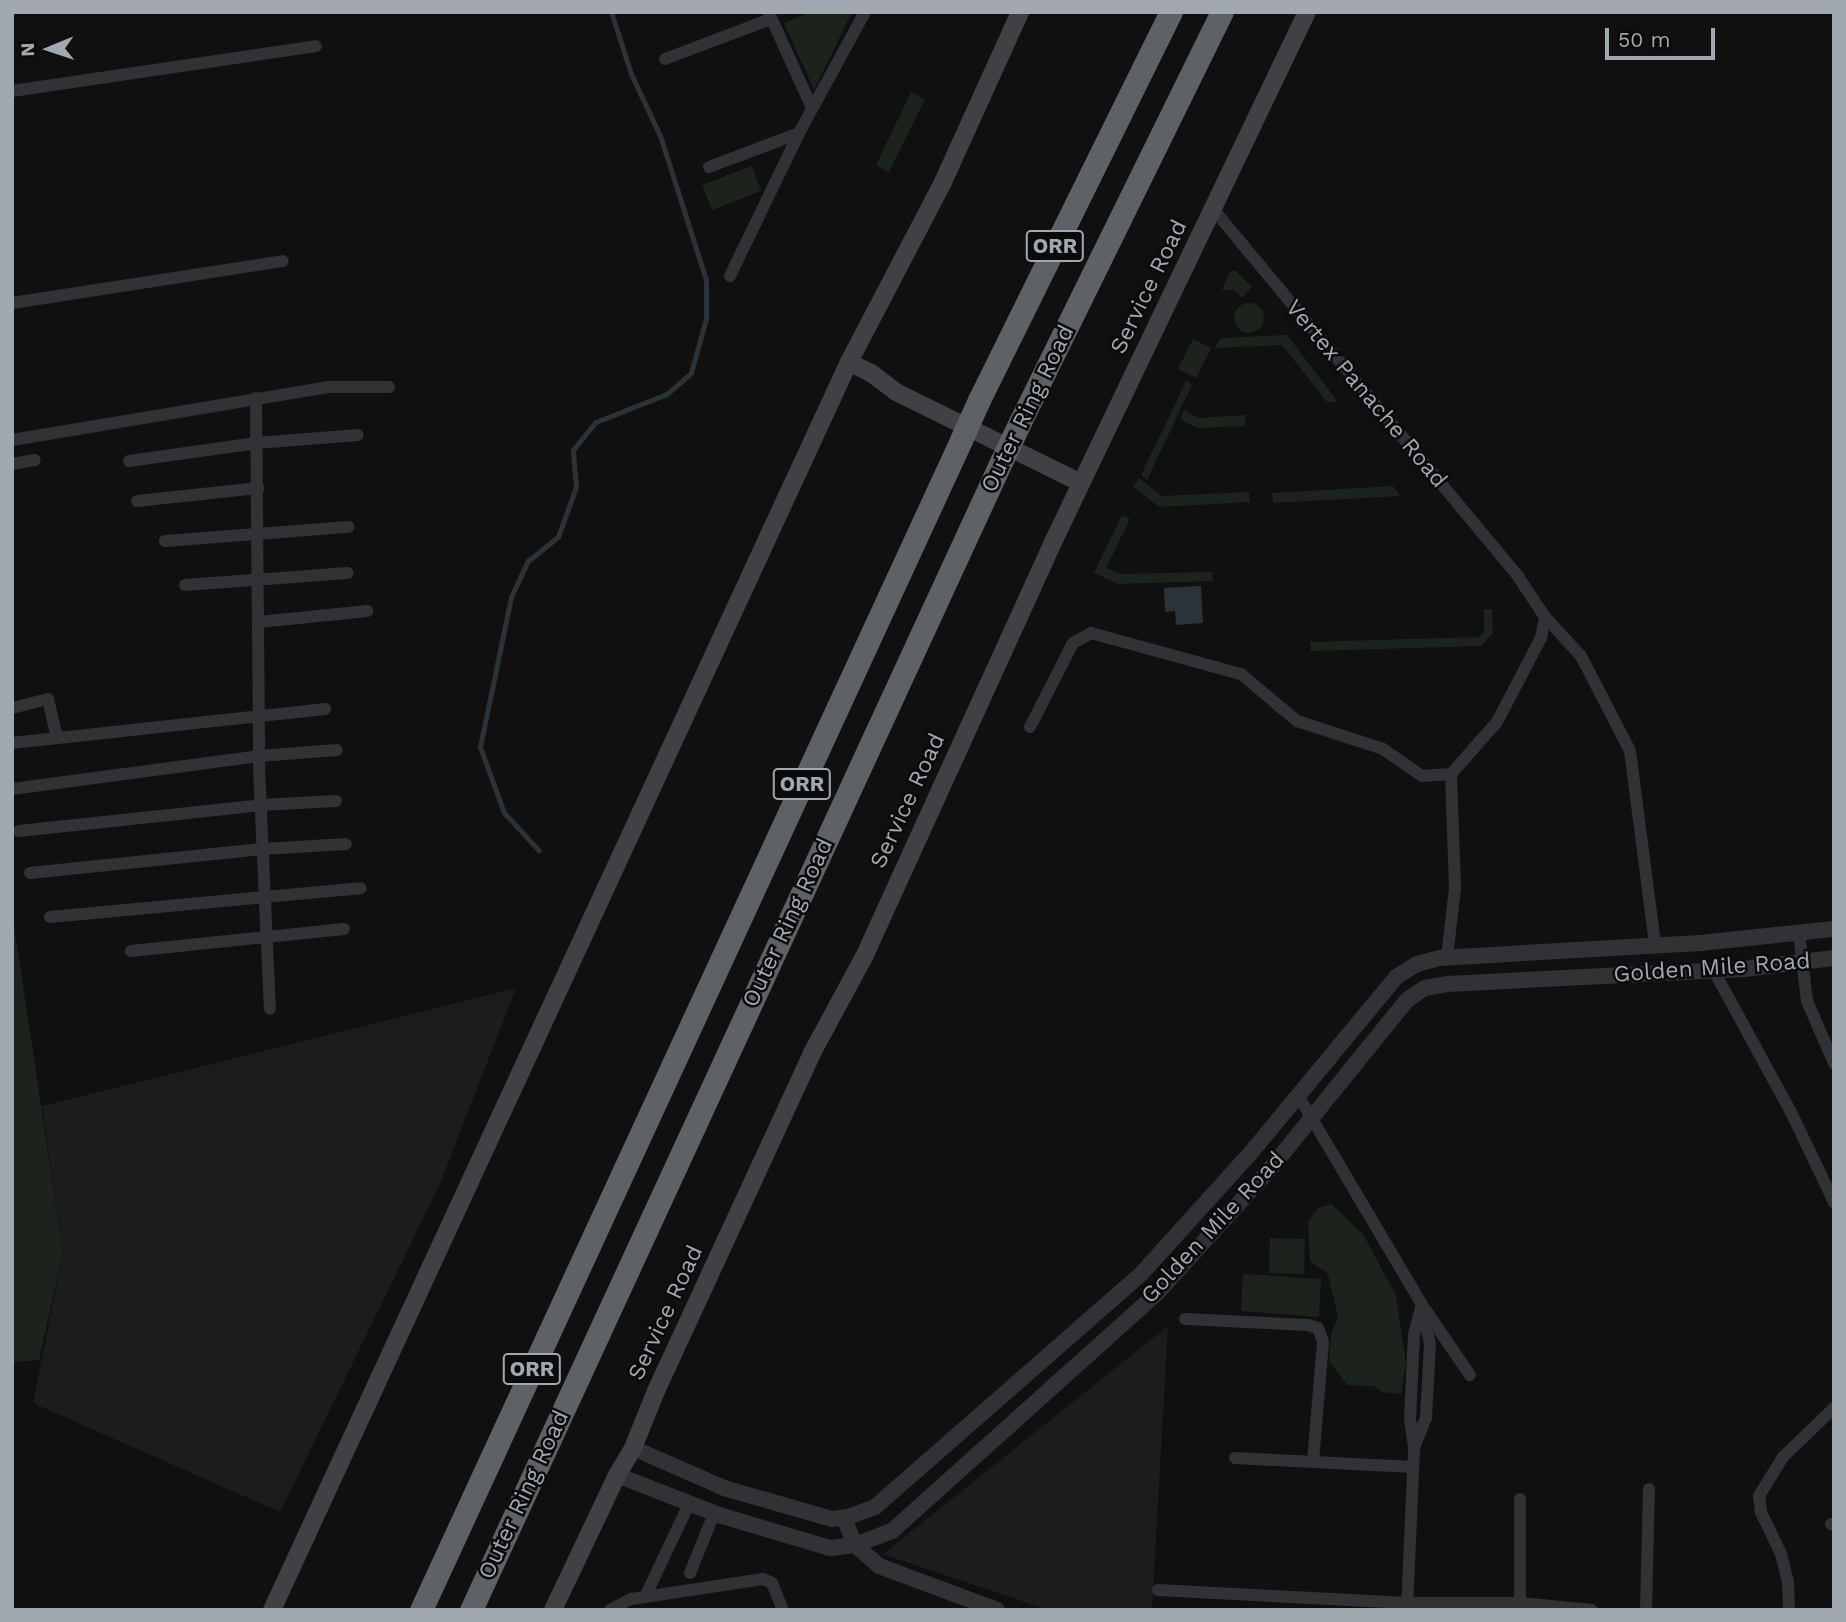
<!DOCTYPE html>
<html>
<head>
<meta charset="utf-8">
<style>
	body { margin:0 }
	#map { position:relative; width:1846px; height:1622px; overflow:hidden; background:#101011; font-family:"Work Sans",sans-serif }
	div>[style] { position:absolute }
	.built>* { inset:0; background:#1c1c1e }
	.green>* { inset:0; background:#1c231d }
	.round { border-radius:50% }
	.water>* { inset:0; background:#2b3338 }
	.stream>* { height:4.5px; margin:-2.25px; padding:0 2.25px; transform-origin:2.25px; border-radius:2.25px; background:#2b3338 }
	.minor>* { height:12px; margin:-6px; padding:0 6px; transform-origin:6px; border-radius:6px; background:#313235 }
	.tertiary>* { height:16px; margin:-8px; padding:0 8px; transform-origin:8px; border-radius:8px; background:#313235 }
	.secondary>* { height:18px; margin:-9px; padding:0 9px; transform-origin:9px; border-radius:9px; background:#3f4145 }
	.motorway>* { height:23px; margin:-11.5px; padding:0 11.5px; transform-origin:11.5px; border-radius:11.5px; background:#5e6166 }
	.motorway-bridge>* { height:23px; margin:-11.5px; padding:0 11.5px; transform-origin:11.5px; border-radius:11.5px; background:#5e6166 }
	span { translate:-50% -50%; white-space:nowrap; text-align:center; line-height:1.15; -webkit-text-stroke:5px #0b0b0c; paint-order:stroke }
	.shield-label span { padding:2px 5px; background:#0b0b0c; border:2px solid; border-radius:5px; -webkit-text-stroke-width:0 }
	.shield-label { font-size:21px; color:#a2a8b0; font-weight:700 }
	.street-label { font-size:23px; color:#a2a8b0 }
	.frame { position:absolute; inset:0; border:14px solid #a2a8b0; pointer-events:none }
	.north { position:absolute; left:14px; top:14px; width:70px; height:70px; -webkit-text-stroke:5px #0b0b0c; paint-order:stroke; rotate:268deg; font-size:19px; font-weight:700; line-height:28px; text-align:center; color:#a2a8b0 }
	.north::after { content:''; display:block; margin:auto; width:24px; height:32px; background:#a2a8b0; clip-path:polygon(50% 0,100% 100%,50% 72%,0 100%) }
	.scale { position:absolute; left:1605px; top:28px; width:110px; height:32px; box-sizing:border-box; border:4px solid #a2a8b0; border-top:0; padding-left:9px; font-size:21px; line-height:24px; white-space:nowrap; color:#a2a8b0; -webkit-text-stroke:5px #0b0b0c; paint-order:stroke }
</style>
</head>
<body>
<div id="map">
	<div class="built">
		<div style="clip-path:polygon(516px 988px,440px 1184px,280px 1512px,33px 1403px,63px 1253px,42px 1106px)"></div>
		<div style="clip-path:polygon(1168px 1326px,1152px 1610px,1048px 1610px,883px 1554px)"></div>
	</div>
	<div class="green">
		<div style="clip-path:polygon(811px 12px,852px 12px,814px 90px,784px 23px)"></div>
		<div style="clip-path:polygon(911px 92px,925px 99px,889px 172px,876px 165px)"></div>
		<div style="clip-path:polygon(752px 166px,761px 191px,712px 210px,702px 185px)"></div>
		<div style="clip-path:polygon(1230px 271px,1236px 271px,1252px 287px,1242px 298px,1234px 290px,1222px 290px)"></div>
		<div class="round" style="left:1234px;top:303px;width:30px;height:30px"></div>
		<div style="clip-path:polygon(1287px 335px,1338px 402px,1327px 402px,1282px 345px,1215px 348px,1221px 338px)"></div>
		<div style="clip-path:polygon(1193px 339px,1211px 348px,1196px 378px,1178px 369px)"></div>
		<div style="clip-path:polygon(1186px 381px,1192px 385px,1147px 480px,1141px 475px)"></div>
		<div style="clip-path:polygon(1184px 410px,1199px 418px,1245px 415px,1245px 426px,1197px 428px,1180px 419px)"></div>
		<div style="clip-path:polygon(1139px 478px,1162px 496px,1249px 492px,1250px 502px,1159px 507px,1133px 486px)"></div>
		<div style="clip-path:polygon(1393px 486px,1400px 496px,1273px 503px,1272px 493px)"></div>
		<div style="clip-path:polygon(1122px 515px,1130px 519px,1106px 568px,1120px 574px,1212px 572px,1213px 581px,1118px 584px,1094px 573px)"></div>
		<div style="clip-path:polygon(1484px 609px,1492px 609px,1493px 633px,1481px 646px,1311px 651px,1310px 642px,1478px 637px,1484px 632px)"></div>
		<div style="clip-path:polygon(12px 912px,63px 1253px,39px 1360px,12px 1362px)"></div>
		<div style="clip-path:polygon(1331px 1204px,1363px 1234px,1396px 1295px,1406px 1363px,1401px 1394px,1382px 1392px,1374px 1386px,1347px 1385px,1329px 1361px,1331px 1334px,1338px 1317px,1328px 1274px,1310px 1261px,1308px 1222px,1318px 1208px)"></div>
		<div style="clip-path:polygon(1270px 1238px,1305px 1239px,1304px 1274px,1269px 1273px)"></div>
		<div style="clip-path:polygon(1243px 1274px,1321px 1279px,1319px 1317px,1241px 1311px)"></div>
	</div>
	<div class="water">
		<div style="clip-path:polygon(1201px 586px,1203px 623px,1176px 625px,1175px 611px,1165px 612px,1164px 588px)"></div>
	</div>
	<div class="stream">
		<div style="left:539px;top:851px;width:52px;rotate:-132.6deg"></div>
		<div style="left:504px;top:813px;width:70px;rotate:-110deg"></div>
		<div style="left:480px;top:747px;width:153px;rotate:-78.3deg"></div>
		<div style="left:511px;top:597px;width:40px;rotate:-65deg"></div>
		<div style="left:528px;top:561px;width:38px;rotate:-39deg"></div>
		<div style="left:558px;top:537px;width:53px;rotate:-70.2deg"></div>
		<div style="left:576px;top:487px;width:37px;rotate:-95deg"></div>
		<div style="left:573px;top:450px;width:36px;rotate:-51deg"></div>
		<div style="left:596px;top:422px;width:76px;rotate:-21.5deg"></div>
		<div style="left:667px;top:394px;width:32px;rotate:-41deg"></div>
		<div style="left:691px;top:373px;width:56px;rotate:-74.5deg"></div>
		<div style="left:706px;top:319px;width:39px;rotate:-90deg"></div>
		<div style="left:706px;top:280px;width:151px;rotate:-107.7deg"></div>
		<div style="left:660px;top:136px;width:68px;rotate:-115.1deg"></div>
		<div style="left:631px;top:74px;width:65px;rotate:-107.9deg"></div>
	</div>
	<div class="minor">
		<div style="left:769px;top:13px;width:104px;rotate:65.6deg"></div>
		<div style="left:665px;top:59px;width:113px;rotate:-20.7deg"></div>
		<div style="left:12px;top:91px;width:307px;rotate:-8.4deg"></div>
		<div style="left:709px;top:167px;width:96px;rotate:-20.7deg"></div>
		<div style="left:1214px;top:210px;width:478px;rotate:50.3deg"></div>
		<div style="left:1519px;top:578px;width:47px;rotate:56.3deg"></div>
		<div style="left:1545px;top:617px;width:53px;rotate:47.3deg"></div>
		<div style="left:1581px;top:656px;width:107px;rotate:62.7deg"></div>
		<div style="left:1630px;top:751px;width:195px;rotate:82.6deg"></div>
		<div style="left:730px;top:276px;width:159px;rotate:-64.2deg"></div>
		<div style="left:799px;top:133px;width:138px;rotate:-61.4deg"></div>
		<div style="left:12px;top:303px;width:274px;rotate:-8.8deg"></div>
		<div style="left:256px;top:398px;width:370px;rotate:89.5deg"></div>
		<div style="left:259px;top:768px;width:241px;rotate:87.4deg"></div>
		<div style="left:12px;top:440px;width:321px;rotate:-9.5deg"></div>
		<div style="left:329px;top:387px;width:60px"></div>
		<div style="left:129px;top:461px;width:129px;rotate:-8deg"></div>
		<div style="left:257px;top:443px;width:101px;rotate:-4.5deg"></div>
		<div style="left:12px;top:464px;width:23px;rotate:-10deg"></div>
		<div style="left:137px;top:501px;width:122px;rotate:-6.1deg"></div>
		<div style="left:165px;top:541px;width:184px;rotate:-4.4deg"></div>
		<div style="left:185px;top:585px;width:163px;rotate:-4.2deg"></div>
		<div style="left:259px;top:622px;width:109px;rotate:-5.8deg"></div>
		<div style="left:12px;top:708px;width:37px;rotate:-14deg"></div>
		<div style="left:48px;top:699px;width:40px;rotate:77deg"></div>
		<div style="left:1030px;top:727px;width:94px;rotate:-62.9deg"></div>
		<div style="left:1073px;top:643px;width:21px;rotate:-29deg"></div>
		<div style="left:1091px;top:633px;width:156px;rotate:15.3deg"></div>
		<div style="left:1241px;top:674px;width:73px;rotate:40deg"></div>
		<div style="left:1297px;top:721px;width:90px;rotate:18deg"></div>
		<div style="left:1383px;top:749px;width:47px;rotate:34.7deg"></div>
		<div style="left:1422px;top:776px;width:29px;rotate:-4deg"></div>
		<div style="left:12px;top:743px;width:315px;rotate:-6.2deg"></div>
		<div style="left:12px;top:789px;width:249px;rotate:-7.6deg"></div>
		<div style="left:259px;top:756px;width:78px;rotate:-4.4deg"></div>
		<div style="left:19px;top:831px;width:243px;rotate:-6.1deg"></div>
		<div style="left:261px;top:805px;width:75px;rotate:-3.1deg"></div>
		<div style="left:30px;top:873px;width:234px;rotate:-5.9deg"></div>
		<div style="left:263px;top:849px;width:83px;rotate:-3.4deg"></div>
		<div style="left:50px;top:917px;width:312px;rotate:-5.3deg"></div>
		<div style="left:1799px;top:934px;width:67px;rotate:83.2deg"></div>
		<div style="left:1807px;top:1001px;width:68px;rotate:66.5deg"></div>
		<div style="left:131px;top:951px;width:214px;rotate:-5.9deg"></div>
		<div style="left:1447px;top:957px;width:69px;rotate:-83.4deg"></div>
		<div style="left:1455px;top:888px;width:114px;rotate:-92deg"></div>
		<div style="left:1451px;top:774px;width:69px;rotate:-48.5deg"></div>
		<div style="left:1497px;top:722px;width:95px;rotate:-62.4deg"></div>
		<div style="left:1541px;top:638px;width:21px;rotate:-79deg"></div>
		<div style="left:1714px;top:971px;width:161px;rotate:61.4deg"></div>
		<div style="left:1791px;top:1112px;width:100px;rotate:64.5deg"></div>
		<div style="left:1298px;top:1095px;width:244px;rotate:59.4deg"></div>
		<div style="left:1422px;top:1305px;width:85px;rotate:55.6deg"></div>
		<div style="left:1185px;top:1319px;width:123px;rotate:2.8deg"></div>
		<div style="left:1308px;top:1325px;width:10px;rotate:17deg"></div>
		<div style="left:1318px;top:1328px;width:15px;rotate:70deg"></div>
		<div style="left:1323px;top:1342px;width:120px;rotate:94.8deg"></div>
		<div style="left:1415px;top:1445px;width:29px;rotate:-68deg"></div>
		<div style="left:1426px;top:1418px;width:74px;rotate:-86.9deg"></div>
		<div style="left:1430px;top:1344px;width:33px;rotate:-102deg"></div>
		<div style="left:1235px;top:1458px;width:178px;rotate:2.9deg"></div>
		<div style="left:1520px;top:1499px;width:104px;rotate:90deg"></div>
		<div style="left:1831px;top:1524px;width:3px;rotate:18deg"></div>
		<div style="left:690px;top:1573px;width:64px;rotate:-67.9deg"></div>
		<div style="left:1158px;top:1590px;width:249px;rotate:3deg"></div>
		<div style="left:1407px;top:1603px;width:113px"></div>
		<div style="left:1520px;top:1603px;width:72px;rotate:5.6deg"></div>
		<div style="left:645px;top:1597px;width:103px;rotate:-64.7deg"></div>
		<div style="left:610px;top:1610px;width:24px;rotate:-28deg"></div>
		<div style="left:631px;top:1599px;width:134px;rotate:-8.6deg"></div>
		<div style="left:763px;top:1579px;width:10px;rotate:24deg"></div>
		<div style="left:772px;top:1583px;width:29px;rotate:68deg"></div>
		<div style="left:1407px;top:1610px;width:163px;rotate:-87.5deg"></div>
		<div style="left:1414px;top:1447px;width:28px;rotate:-98deg"></div>
		<div style="left:1410px;top:1419px;width:85px;rotate:-87.3deg"></div>
		<div style="left:1414px;top:1334px;width:30px;rotate:-75deg"></div>
		<div style="left:1646px;top:1610px;width:121px;rotate:-88.6deg"></div>
		<div style="left:1789px;top:1610px;width:28px;rotate:-92deg"></div>
		<div style="left:1788px;top:1582px;width:29px;rotate:-104deg"></div>
		<div style="left:1781px;top:1554px;width:47px;rotate:-115.5deg"></div>
		<div style="left:1761px;top:1512px;width:16px;rotate:-97deg"></div>
		<div style="left:1759px;top:1496px;width:46px;rotate:-58.4deg"></div>
		<div style="left:1783px;top:1457px;width:71px;rotate:-43.9deg"></div>
	</div>
	<div class="tertiary">
		<div style="left:633px;top:1448px;width:99px;rotate:23.7deg"></div>
		<div style="left:724px;top:1488px;width:112px;rotate:16deg"></div>
		<div style="left:832px;top:1519px;width:16px;rotate:-7deg"></div>
		<div style="left:848px;top:1517px;width:29px;rotate:-20deg"></div>
		<div style="left:875px;top:1507px;width:354px;rotate:-41.2deg"></div>
		<div style="left:1141px;top:1274px;width:161px;rotate:-47.8deg"></div>
		<div style="left:1249px;top:1155px;width:231px;rotate:-50.4deg"></div>
		<div style="left:1396px;top:977px;width:25px;rotate:-32deg"></div>
		<div style="left:1417px;top:964px;width:23px;rotate:-15deg"></div>
		<div style="left:1439px;top:958px;width:261px;rotate:-3.3deg"></div>
		<div style="left:1700px;top:943px;width:135px;rotate:-6deg"></div>
		<div style="left:617px;top:1475px;width:110px;rotate:21.4deg"></div>
		<div style="left:719px;top:1515px;width:116px;rotate:16.6deg"></div>
		<div style="left:830px;top:1548px;width:25px;rotate:-7deg"></div>
		<div style="left:855px;top:1545px;width:40px;rotate:-21deg"></div>
		<div style="left:892px;top:1531px;width:355px;rotate:-41.9deg"></div>
		<div style="left:1156px;top:1294px;width:171px;rotate:-47.6deg"></div>
		<div style="left:1271px;top:1168px;width:216px;rotate:-51deg"></div>
		<div style="left:1407px;top:1000px;width:22px;rotate:-34deg"></div>
		<div style="left:1425px;top:988px;width:22px;rotate:-10deg"></div>
		<div style="left:1447px;top:984px;width:297px;rotate:-2.9deg"></div>
		<div style="left:1744px;top:969px;width:91px;rotate:-7deg"></div>
		<div style="left:844px;top:1518px;width:29px;rotate:68deg"></div>
		<div style="left:855px;top:1545px;width:32px;rotate:41deg"></div>
		<div style="left:879px;top:1566px;width:126px;rotate:20.4deg"></div>
	</div>
	<div class="secondary">
		<div style="left:849px;top:362px;width:25px;rotate:27deg"></div>
		<div style="left:871px;top:373px;width:31px;rotate:37deg"></div>
		<div style="left:896px;top:392px;width:206px;rotate:26.2deg"></div>
		<div style="left:272px;top:1610px;width:1375px;rotate:-65.19deg"></div>
		<div style="left:849px;top:362px;width:203px;rotate:-62.4deg"></div>
		<div style="left:943px;top:182px;width:187px;rotate:-65.6deg"></div>
		<div style="left:553px;top:1610px;width:149px;rotate:-64.6deg"></div>
		<div style="left:617px;top:1475px;width:31px;rotate:-59deg"></div>
		<div style="left:633px;top:1448px;width:61px;rotate:-68deg"></div>
		<div style="left:656px;top:1391px;width:372px;rotate:-65.2deg"></div>
		<div style="left:812px;top:1053px;width:109px;rotate:-61.6deg"></div>
		<div style="left:864px;top:957px;width:458px;rotate:-65.5deg"></div>
		<div style="left:1054px;top:540px;width:585px;rotate:-64.4deg"></div>
	</div>
	<div class="motorway">
		<div style="left:979px;top:400px;width:433px;rotate:-63.7deg"></div>
		<div style="left:1021px;top:420px;width:455px;rotate:-63.8deg"></div>
		<div style="left:421px;top:1610px;width:1289px;rotate:-65.22deg"></div>
		<div style="left:471px;top:1610px;width:1267px;rotate:-65.22deg"></div>
	</div>
	<div class="motorway-bridge">
		<div style="left:961px;top:440px;width:44px;rotate:-65.8deg"></div>
		<div style="left:1002px;top:460px;width:44px;rotate:-64.6deg"></div>
	</div>
	<div class="shield-label">
		<span style="left:1055px;top:246px">ORR</span>
		<span style="left:802px;top:784px">ORR</span>
		<span style="left:532px;top:1369px">ORR</span>
	</div>
	<div class="street-label">
		<span style="left:1149px;top:287px;rotate:-64deg">Service Road</span>
		<span style="left:1366px;top:394px;rotate:50deg">Vertex Panache Road</span>
		<span style="left:1028px;top:409px;rotate:-64deg">Outer Ring Road</span>
		<span style="left:908px;top:801px;rotate:-65deg">Service Road</span>
		<span style="left:788px;top:923px;rotate:-65deg">Outer Ring Road</span>
		<span style="left:1712px;top:968px;rotate:-4deg">Golden Mile Road</span>
		<span style="left:1213px;top:1228px;rotate:-47deg">Golden Mile Road</span>
		<span style="left:666px;top:1313px;rotate:-65deg">Service Road</span>
		<span style="left:524px;top:1495px;rotate:-65deg">Outer Ring Road</span>
	</div>
	<div class="frame"></div>
	<div class="north">N</div>
	<div class="scale">50 m</div>
</div>
</body>
</html>
